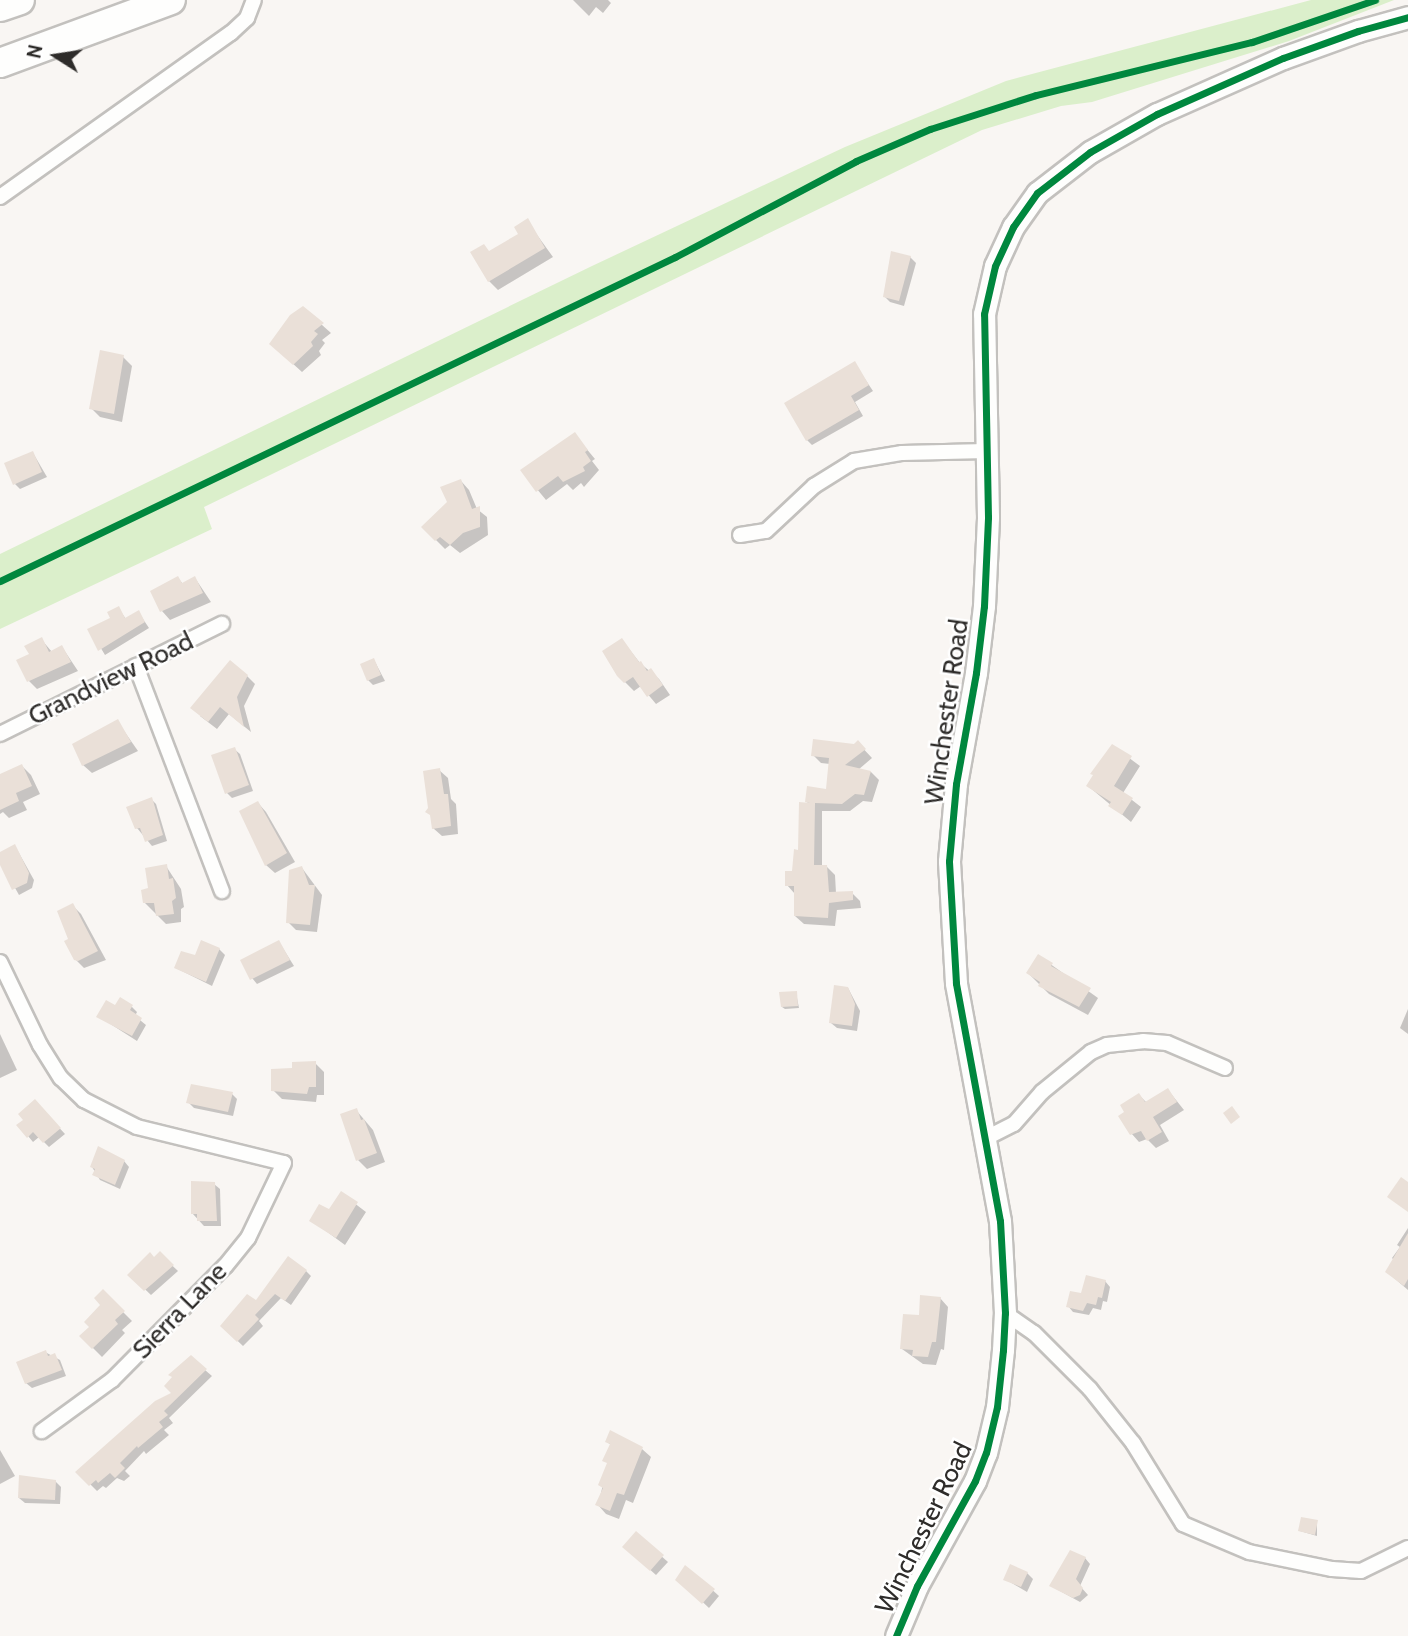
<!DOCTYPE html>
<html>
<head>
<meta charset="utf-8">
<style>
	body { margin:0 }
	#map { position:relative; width:1408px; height:1636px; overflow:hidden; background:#f9f6f3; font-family:Cabin,sans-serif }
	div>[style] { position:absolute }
	.green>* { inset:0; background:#dbefcb }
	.shadow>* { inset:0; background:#0003 }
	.building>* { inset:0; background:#eae0d8 }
	.roads { filter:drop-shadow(2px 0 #c3c1be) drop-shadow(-2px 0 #c3c1be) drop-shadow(0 2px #c3c1be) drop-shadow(0 -2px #c3c1be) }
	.street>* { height:14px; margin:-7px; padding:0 7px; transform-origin:7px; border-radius:7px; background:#fefefd }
	.secondary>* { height:21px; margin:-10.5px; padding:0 10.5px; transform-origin:10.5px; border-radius:10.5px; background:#fefefd }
	.highway>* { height:28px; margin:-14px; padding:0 14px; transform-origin:14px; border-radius:14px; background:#fefefd }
	.cycleway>* { height:7px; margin:-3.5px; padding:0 3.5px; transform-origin:3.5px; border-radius:3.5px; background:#00873e }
	span { translate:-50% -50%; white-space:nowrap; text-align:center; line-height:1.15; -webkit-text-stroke:5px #fff; paint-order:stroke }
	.street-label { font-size:26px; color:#2e2c2a }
	.north { position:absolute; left:21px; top:21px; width:70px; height:70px; -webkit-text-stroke:5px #fff; paint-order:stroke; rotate:282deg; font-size:19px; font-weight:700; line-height:28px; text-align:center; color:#2e2c2a }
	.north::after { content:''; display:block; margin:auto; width:24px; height:32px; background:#2e2c2a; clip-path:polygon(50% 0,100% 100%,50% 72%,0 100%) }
</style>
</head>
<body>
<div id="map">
	<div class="green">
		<div style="clip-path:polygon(1311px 0,1394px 0,1289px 41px,1092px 102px,1061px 106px,982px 130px,204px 507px,212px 529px,0 629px,0 554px,592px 266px,845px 147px,1006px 81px)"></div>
	</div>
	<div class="shadow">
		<div style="clip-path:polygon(573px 0,608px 0,611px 3px,603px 13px,596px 7px,589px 16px)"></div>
		<div style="clip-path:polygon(527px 221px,553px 257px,498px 290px,489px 281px,490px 252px,520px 235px)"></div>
		<div style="clip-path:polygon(910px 257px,916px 263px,904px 306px,890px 302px,885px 297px)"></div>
		<div style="clip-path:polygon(303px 308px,331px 333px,322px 340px,325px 343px,319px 351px,321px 355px,302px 372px,280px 352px)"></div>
		<div style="clip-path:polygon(123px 357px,132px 366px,122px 422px,100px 417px,91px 408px)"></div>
		<div style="clip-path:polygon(855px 364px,873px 391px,855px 402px,863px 416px,812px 445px,807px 440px)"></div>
		<div style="clip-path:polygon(575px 435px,595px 459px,592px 461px,599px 470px,584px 487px,581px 483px,573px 490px,567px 484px,546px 500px,522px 471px)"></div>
		<div style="clip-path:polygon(33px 453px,47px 477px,20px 489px,15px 484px)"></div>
		<div style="clip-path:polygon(461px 481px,469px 490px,477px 509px,487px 517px,488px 535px,460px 553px,450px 545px,445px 549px,423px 527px,449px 502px)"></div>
		<div style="clip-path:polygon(178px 578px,183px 584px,195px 578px,211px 602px,170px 620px,162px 611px)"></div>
		<div style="clip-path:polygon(118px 608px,126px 619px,139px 613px,149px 628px,105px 655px,90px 630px,112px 619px)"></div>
		<div style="clip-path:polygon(41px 639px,52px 652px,62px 647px,78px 671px,37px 689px,29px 681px,31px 655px)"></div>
		<div style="clip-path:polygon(622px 640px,640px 663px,659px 679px,670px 695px,656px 704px,641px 686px,634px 691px,625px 682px,605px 652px)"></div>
		<div style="clip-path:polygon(374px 660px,385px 681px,373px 685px,368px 680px)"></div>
		<div style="clip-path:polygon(247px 676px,255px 684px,244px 706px,251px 732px,229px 714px,217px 729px,200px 716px)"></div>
		<div style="clip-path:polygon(117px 721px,138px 751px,92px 773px,83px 765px)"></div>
		<div style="clip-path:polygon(858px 743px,872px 758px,858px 770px,871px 772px,879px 780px,872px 802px,863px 801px,850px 811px,822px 811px,822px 867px,827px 867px,835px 875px,836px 893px,852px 893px,860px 901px,861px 908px,837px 910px,835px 926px,804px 924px,795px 916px,795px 894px,787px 885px,800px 851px,810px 805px,807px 802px,827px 790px,830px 764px,821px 763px,813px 755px)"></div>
		<div style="clip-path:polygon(1113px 746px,1140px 766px,1123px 793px,1141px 807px,1131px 822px,1088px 786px)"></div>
		<div style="clip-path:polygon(234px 749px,240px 754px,253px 791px,232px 798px,227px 793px)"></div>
		<div style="clip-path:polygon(22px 766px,31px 775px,40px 794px,23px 802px,27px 810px,9px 818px,3px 812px,0 814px,0 776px)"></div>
		<div style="clip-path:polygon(439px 770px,448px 778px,451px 799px,456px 804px,458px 834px,442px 836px,433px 828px)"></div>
		<div style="clip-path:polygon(151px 799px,156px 804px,167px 841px,152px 846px,137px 828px)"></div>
		<div style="clip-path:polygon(258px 803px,266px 812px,295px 862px,275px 873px,266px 865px)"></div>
		<div style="clip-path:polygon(15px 846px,34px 880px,32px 888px,19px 895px,0 861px,0 854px)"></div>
		<div style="clip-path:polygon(166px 866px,181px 889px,184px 907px,181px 909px,181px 922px,166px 924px,144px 902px)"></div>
		<div style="clip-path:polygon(302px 868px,322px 895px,317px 932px,296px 930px,288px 922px)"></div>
		<div style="clip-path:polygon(73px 906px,81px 914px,106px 960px,84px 968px,75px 959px,70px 940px)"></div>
		<div style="clip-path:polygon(279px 942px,294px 966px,257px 984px,252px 978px)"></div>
		<div style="clip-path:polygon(219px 949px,225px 955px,212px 986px,176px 968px)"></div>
		<div style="clip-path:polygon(1039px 956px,1098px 998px,1088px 1015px,1049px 994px,1028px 973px)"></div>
		<div style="clip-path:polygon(848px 988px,860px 1011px,857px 1031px,837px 1028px,831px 1023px)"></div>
		<div style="clip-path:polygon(796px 993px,799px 1008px,785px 1009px,782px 1007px)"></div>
		<div style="clip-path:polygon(132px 1007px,137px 1012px,135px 1016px,146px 1025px,137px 1041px,98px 1016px,115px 1008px)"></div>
		<div style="clip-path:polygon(1408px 1009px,1408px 1034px,1400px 1028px)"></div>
		<div style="clip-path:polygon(0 1034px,17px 1070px,0 1078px)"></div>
		<div style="clip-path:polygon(315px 1063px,324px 1072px,324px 1095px,317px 1095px,316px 1102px,282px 1099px,273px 1090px,294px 1070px)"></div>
		<div style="clip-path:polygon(1168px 1090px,1184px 1110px,1160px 1125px,1169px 1141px,1156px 1148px,1147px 1139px,1139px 1142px,1131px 1133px,1139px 1095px,1147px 1103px)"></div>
		<div style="clip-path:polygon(232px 1094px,237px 1099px,233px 1116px,194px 1108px,188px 1102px)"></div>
		<div style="clip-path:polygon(40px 1107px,65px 1134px,49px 1147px,39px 1137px,33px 1142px,28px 1136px)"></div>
		<div style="clip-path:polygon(356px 1110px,373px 1130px,385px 1162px,367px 1169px,358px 1160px,342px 1115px)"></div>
		<div style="clip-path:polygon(124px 1161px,129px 1167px,120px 1189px,100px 1180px,92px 1167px)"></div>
		<div style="clip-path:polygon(214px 1184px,220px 1189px,221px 1226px,204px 1226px,192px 1213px)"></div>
		<div style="clip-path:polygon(341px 1193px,366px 1212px,345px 1245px,311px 1220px,329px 1212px)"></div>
		<div style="clip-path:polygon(1408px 1228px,1408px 1290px,1387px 1272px,1395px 1261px,1392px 1258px,1400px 1247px,1397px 1245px)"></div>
		<div style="clip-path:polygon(160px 1254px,178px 1271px,151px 1295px,130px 1275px)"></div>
		<div style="clip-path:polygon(306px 1271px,311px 1276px,291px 1305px,281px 1298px,259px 1321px,263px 1326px,243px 1346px,222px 1326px)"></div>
		<div style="clip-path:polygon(1105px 1281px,1110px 1287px,1107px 1302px,1103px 1301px,1101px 1310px,1093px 1308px,1089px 1315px,1073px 1312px,1068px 1306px)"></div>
		<div style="clip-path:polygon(103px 1292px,132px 1321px,122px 1330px,125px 1333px,102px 1357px,81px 1336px,91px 1327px,102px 1305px)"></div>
		<div style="clip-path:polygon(940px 1298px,948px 1307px,944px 1350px,941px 1349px,936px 1365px,923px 1364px,902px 1349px,920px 1317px)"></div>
		<div style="clip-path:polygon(45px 1352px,60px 1360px,66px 1376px,32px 1388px,26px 1383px)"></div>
		<div style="clip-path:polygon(205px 1370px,212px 1376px,169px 1418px,173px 1423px,164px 1430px,169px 1435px,146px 1454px,144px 1451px,125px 1471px,130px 1476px,124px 1481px,117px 1478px,106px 1488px,103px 1486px,97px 1491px,78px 1472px)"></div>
		<div style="clip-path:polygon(607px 1442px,642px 1449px,651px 1457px,633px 1503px,626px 1500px,619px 1519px,606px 1514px,598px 1505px,608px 1464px,611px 1445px)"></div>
		<div style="clip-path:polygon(0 1450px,15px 1476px,0 1484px)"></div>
		<div style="clip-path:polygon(20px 1477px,55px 1481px,61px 1487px,60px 1504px,25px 1503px,19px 1498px)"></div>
		<div style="clip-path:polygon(1317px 1522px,1317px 1536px,1300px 1531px)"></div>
		<div style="clip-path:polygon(636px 1534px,668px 1562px,656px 1575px,630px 1552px)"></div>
		<div style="clip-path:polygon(1085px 1558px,1090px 1564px,1080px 1586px,1088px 1595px,1080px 1602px,1051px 1586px)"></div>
		<div style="clip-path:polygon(688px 1568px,719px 1596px,709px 1608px,677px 1578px)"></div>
		<div style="clip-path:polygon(1027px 1573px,1033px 1579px,1027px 1592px,1005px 1579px)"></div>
	</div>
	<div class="building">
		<div style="clip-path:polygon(528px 218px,545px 248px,488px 282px,470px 252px,484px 244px,489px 251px,518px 234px,514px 227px)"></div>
		<div style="clip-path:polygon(891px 251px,911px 256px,899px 301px,883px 297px)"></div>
		<div style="clip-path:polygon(303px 306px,324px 323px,314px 331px,318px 334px,311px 342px,313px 346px,293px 365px,269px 344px,290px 315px)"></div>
		<div style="clip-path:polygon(100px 350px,124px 355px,114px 414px,89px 409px)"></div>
		<div style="clip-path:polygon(855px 361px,869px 385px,851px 396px,859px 410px,806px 441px,784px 403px)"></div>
		<div style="clip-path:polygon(575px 432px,588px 450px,585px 452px,591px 461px,583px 467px,585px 471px,563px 482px,558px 476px,536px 492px,520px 470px)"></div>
		<div style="clip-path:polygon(33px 451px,42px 472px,13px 485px,4px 463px)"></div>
		<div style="clip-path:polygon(461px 479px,472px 509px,480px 506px,480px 527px,463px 533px,450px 545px,440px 537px,435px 541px,421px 527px,447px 502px,440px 487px)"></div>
		<div style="clip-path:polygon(178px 576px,182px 583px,195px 576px,203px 593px,160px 612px,150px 591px)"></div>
		<div style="clip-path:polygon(119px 606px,125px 618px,139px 610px,145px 622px,98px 651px,87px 629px,110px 618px,107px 612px)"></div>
		<div style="clip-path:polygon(42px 637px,49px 652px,62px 645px,71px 662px,27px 682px,16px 660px,29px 654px,24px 646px)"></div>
		<div style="clip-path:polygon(622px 638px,639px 662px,641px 661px,647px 671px,651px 668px,663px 685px,647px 697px,633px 677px,624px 683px,617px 676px,602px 651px)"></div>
		<div style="clip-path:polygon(374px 658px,381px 675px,367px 681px,360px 664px)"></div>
		<div style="clip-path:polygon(230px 660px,248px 675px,237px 697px,244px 727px,220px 707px,208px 722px,190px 708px)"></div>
		<div style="clip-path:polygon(118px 719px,131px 742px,82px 766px,72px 744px)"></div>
		<div style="clip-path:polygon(813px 739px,854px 744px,858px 740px,866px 749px,845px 765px,871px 771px,864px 795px,855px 794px,842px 804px,815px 803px,814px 865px,827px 865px,829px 892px,853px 891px,853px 900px,829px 903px,828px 918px,794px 916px,794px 886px,785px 886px,785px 871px,792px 871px,794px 849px,798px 850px,799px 802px,810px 803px,805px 802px,807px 786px,826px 789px,829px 758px,811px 756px)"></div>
		<div style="clip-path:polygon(1112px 744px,1132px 756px,1114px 786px,1133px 798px,1122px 815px,1108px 806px,1111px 802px,1086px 786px,1093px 775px,1090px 774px)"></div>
		<div style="clip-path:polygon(235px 747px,249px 785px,225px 794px,211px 755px)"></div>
		<div style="clip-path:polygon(22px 764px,32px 786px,16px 793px,19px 801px,0 810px,0 774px)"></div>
		<div style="clip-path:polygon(440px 768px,444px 794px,448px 794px,451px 826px,432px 829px,430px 815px,425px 812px,428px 808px,423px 771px)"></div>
		<div style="clip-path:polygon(152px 797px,163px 835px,145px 842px,140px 828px,135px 829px,126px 807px)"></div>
		<div style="clip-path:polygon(258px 801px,287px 853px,265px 866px,239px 811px)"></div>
		<div style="clip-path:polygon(15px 844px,29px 873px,27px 883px,12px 890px,0 865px,0 852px)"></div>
		<div style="clip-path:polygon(167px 864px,169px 879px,173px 878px,176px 898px,172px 901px,174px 914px,156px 916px,154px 903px,143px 903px,141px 890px,148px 888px,145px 868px)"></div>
		<div style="clip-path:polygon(302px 866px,309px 885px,315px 885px,310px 925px,286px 923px,289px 870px)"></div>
		<div style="clip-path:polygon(73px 903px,98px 951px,78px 961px,74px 960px,64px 941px,68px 939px,57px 911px)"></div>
		<div style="clip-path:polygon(201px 940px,220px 948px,206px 982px,174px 968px,181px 951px,195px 955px)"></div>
		<div style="clip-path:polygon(279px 940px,290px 960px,250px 980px,240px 960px)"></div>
		<div style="clip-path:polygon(1038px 954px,1053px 963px,1051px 966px,1091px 988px,1079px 1007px,1038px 986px,1040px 982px,1026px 973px)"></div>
		<div style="clip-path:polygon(834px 985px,848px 987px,855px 1004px,852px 1026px,829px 1023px)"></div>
		<div style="clip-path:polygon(797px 991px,798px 1006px,781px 1007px,779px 992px)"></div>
		<div style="clip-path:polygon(120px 997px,133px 1005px,130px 1010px,142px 1018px,132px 1036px,96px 1017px,106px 1000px,115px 1005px)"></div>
		<div style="clip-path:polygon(316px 1061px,316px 1087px,309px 1087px,307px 1094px,271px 1091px,271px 1069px,292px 1068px,292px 1062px)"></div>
		<div style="clip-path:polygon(191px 1084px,233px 1092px,228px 1112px,186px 1103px)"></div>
		<div style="clip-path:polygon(1168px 1088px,1177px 1102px,1153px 1117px,1162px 1132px,1147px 1141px,1141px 1131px,1130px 1135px,1118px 1116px,1124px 1112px,1120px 1105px,1139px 1093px,1145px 1102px)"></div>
		<div style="clip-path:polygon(35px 1099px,61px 1128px,43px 1143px,33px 1132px,27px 1138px,16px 1125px,23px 1120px,18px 1114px)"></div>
		<div style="clip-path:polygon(1232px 1106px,1240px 1117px,1231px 1124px,1223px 1113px)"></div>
		<div style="clip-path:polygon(357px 1108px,361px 1120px,364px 1119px,377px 1153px,356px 1161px,340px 1114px)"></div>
		<div style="clip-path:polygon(98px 1146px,125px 1160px,115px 1185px,92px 1175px,95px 1169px,90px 1167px)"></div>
		<div style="clip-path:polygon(1401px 1177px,1408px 1182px,1408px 1212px,1387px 1197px)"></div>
		<div style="clip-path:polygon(191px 1181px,215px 1182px,217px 1221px,197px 1221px,197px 1214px,191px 1214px)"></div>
		<div style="clip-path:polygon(341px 1191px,358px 1202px,336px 1238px,309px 1221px,319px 1204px,329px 1209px)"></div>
		<div style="clip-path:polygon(1408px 1233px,1408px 1279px,1404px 1286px,1385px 1272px)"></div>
		<div style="clip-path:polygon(160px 1251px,174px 1265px,144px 1291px,127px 1275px,150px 1252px,154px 1257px)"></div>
		<div style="clip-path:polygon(288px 1256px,307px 1270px,285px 1301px,275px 1294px,255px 1315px,259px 1319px,237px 1342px,220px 1326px,247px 1294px,256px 1300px)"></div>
		<div style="clip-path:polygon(1086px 1275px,1106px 1280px,1102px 1298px,1098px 1297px,1096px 1305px,1087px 1303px,1083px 1311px,1066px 1307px,1070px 1291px,1081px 1293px)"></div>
		<div style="clip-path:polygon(103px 1289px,125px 1311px,115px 1320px,118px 1324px,92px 1349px,79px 1336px,89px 1327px,84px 1322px,100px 1305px,94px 1298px)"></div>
		<div style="clip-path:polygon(920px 1295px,941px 1297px,936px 1342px,932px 1342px,928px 1357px,912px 1356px,913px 1350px,900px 1349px,903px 1314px,919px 1315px)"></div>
		<div style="clip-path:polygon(46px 1350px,48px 1356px,55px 1353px,62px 1370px,25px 1384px,16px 1362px)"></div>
		<div style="clip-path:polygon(191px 1355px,207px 1369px,164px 1411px,168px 1415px,159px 1422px,163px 1427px,138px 1448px,137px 1446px,120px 1463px,125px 1468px,115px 1478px,110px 1473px,98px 1483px,96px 1480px,89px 1486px,75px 1472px,155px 1401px,171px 1393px,164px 1386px,172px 1377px,168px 1375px)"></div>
		<div style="clip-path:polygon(610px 1430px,643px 1447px,624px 1495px,617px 1493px,610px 1511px,595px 1505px,603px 1488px,598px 1485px,607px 1463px,602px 1461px,610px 1444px,605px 1442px)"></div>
		<div style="clip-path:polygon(19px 1475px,56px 1480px,55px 1500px,18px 1498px)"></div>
		<div style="clip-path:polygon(1301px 1517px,1318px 1520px,1315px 1535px,1298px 1531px)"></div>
		<div style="clip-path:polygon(636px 1531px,664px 1555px,650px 1571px,622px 1547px)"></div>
		<div style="clip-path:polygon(1070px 1550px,1086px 1557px,1076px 1579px,1083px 1588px,1080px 1595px,1073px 1598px,1049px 1586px)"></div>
		<div style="clip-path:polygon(1010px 1564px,1028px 1572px,1021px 1587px,1003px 1580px)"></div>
		<div style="clip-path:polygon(685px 1565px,715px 1589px,702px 1604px,675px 1580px)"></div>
	</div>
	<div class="roads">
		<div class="street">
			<div style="left:0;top:197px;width:283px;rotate:-35.4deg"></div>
			<div style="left:231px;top:33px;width:22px;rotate:-43deg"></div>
			<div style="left:247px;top:18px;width:19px;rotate:-69deg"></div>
			<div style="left:740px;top:535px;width:26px;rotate:-9deg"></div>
			<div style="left:766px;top:531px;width:66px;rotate:-43.2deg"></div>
			<div style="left:814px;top:486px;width:47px;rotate:-32deg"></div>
			<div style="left:854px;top:461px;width:49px;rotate:-9.5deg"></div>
			<div style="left:902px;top:453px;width:84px;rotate:-1.4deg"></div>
			<div style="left:136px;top:666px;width:241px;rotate:69.1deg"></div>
			<div style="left:0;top:734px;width:248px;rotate:-26.4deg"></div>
			<div style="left:0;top:962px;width:92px;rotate:64.3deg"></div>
			<div style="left:40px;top:1045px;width:39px;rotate:58deg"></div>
			<div style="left:61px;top:1078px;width:32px;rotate:44deg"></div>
			<div style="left:84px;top:1100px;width:59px;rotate:27deg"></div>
			<div style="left:137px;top:1127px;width:151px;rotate:13.8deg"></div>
			<div style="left:284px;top:1163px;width:83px;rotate:115.6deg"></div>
			<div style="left:248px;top:1238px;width:36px;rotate:129deg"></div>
			<div style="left:225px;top:1266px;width:161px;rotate:134.7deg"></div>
			<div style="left:112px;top:1380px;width:87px;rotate:143.9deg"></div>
			<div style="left:986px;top:1138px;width:31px;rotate:-27deg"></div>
			<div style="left:1014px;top:1124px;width:43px;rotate:-48.8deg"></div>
			<div style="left:1042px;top:1092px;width:63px;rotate:-39.2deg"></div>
			<div style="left:1091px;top:1052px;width:17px;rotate:-24deg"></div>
			<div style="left:1107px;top:1045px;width:36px;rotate:-6deg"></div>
			<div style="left:1143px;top:1041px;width:24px;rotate:5deg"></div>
			<div style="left:1167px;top:1043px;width:63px;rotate:23.3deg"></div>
			<div style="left:1005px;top:1313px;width:35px;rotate:35deg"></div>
			<div style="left:1034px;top:1333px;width:79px;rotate:45deg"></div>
			<div style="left:1090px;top:1389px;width:69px;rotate:51.5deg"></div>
			<div style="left:1133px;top:1443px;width:95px;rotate:58.3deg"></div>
			<div style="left:1183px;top:1524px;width:72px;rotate:23deg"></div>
			<div style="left:1249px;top:1552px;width:85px;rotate:11.6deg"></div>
			<div style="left:1332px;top:1569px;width:29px;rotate:4deg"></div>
			<div style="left:1361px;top:1571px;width:52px;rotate:-26.1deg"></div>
		</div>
		<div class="secondary">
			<div style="left:896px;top:1636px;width:54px;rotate:-67.2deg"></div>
			<div style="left:917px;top:1586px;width:120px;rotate:-61.1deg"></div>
			<div style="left:975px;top:1481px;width:30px;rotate:-69deg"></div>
			<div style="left:986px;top:1453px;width:47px;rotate:-76.6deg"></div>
			<div style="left:997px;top:1407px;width:57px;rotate:-84deg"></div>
			<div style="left:1003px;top:1350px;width:37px;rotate:-87deg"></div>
			<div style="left:1005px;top:1313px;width:92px;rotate:-93.1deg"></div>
			<div style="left:1000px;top:1221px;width:242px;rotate:-100.5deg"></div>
			<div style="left:956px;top:983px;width:122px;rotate:-93.3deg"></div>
			<div style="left:949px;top:861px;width:77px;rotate:-84.8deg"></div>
			<div style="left:956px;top:784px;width:113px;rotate:-79.8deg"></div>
			<div style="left:976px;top:673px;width:67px;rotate:-83.2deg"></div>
			<div style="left:984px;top:606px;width:89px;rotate:-87.4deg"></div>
			<div style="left:988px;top:517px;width:203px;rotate:-91.1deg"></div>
			<div style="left:984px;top:314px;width:49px;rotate:-77.1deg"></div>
			<div style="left:995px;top:266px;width:43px;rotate:-65.2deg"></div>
			<div style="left:1013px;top:227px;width:42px;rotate:-54.8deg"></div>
			<div style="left:1037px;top:193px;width:67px;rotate:-37.7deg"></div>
			<div style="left:1090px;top:152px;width:77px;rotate:-29.6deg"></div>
			<div style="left:1157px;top:114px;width:138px;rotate:-24deg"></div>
			<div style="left:1283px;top:58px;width:80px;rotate:-19.8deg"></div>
			<div style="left:1358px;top:31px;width:52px;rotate:-15.6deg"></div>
		</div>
		<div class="highway">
			<div style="left:0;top:7px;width:21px;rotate:-19deg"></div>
			<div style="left:0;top:63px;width:182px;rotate:-20.2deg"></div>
		</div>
	</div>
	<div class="cycleway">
		<div style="left:0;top:581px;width:749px;rotate:-25.64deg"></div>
		<div style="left:675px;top:257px;width:205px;rotate:-27.9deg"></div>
		<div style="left:856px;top:161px;width:81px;rotate:-23.4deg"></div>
		<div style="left:930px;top:129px;width:111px;rotate:-17.8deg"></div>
		<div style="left:1036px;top:95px;width:222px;rotate:-13.8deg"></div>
		<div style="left:1252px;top:42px;width:130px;rotate:-18.9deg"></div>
		<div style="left:896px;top:1636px;width:54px;rotate:-67.2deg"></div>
		<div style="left:917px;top:1586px;width:120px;rotate:-61.1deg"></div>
		<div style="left:975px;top:1481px;width:30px;rotate:-69deg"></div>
		<div style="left:986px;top:1453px;width:47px;rotate:-76.6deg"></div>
		<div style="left:997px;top:1407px;width:57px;rotate:-84deg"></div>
		<div style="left:1003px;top:1350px;width:37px;rotate:-87deg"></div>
		<div style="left:1005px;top:1313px;width:92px;rotate:-93.1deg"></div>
		<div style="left:1000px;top:1221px;width:242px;rotate:-100.5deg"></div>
		<div style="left:956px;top:983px;width:122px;rotate:-93.3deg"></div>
		<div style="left:949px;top:861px;width:77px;rotate:-84.8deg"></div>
		<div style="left:956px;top:784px;width:113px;rotate:-79.8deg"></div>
		<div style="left:976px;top:673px;width:67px;rotate:-83.2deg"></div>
		<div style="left:984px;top:606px;width:89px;rotate:-87.4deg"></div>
		<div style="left:988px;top:517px;width:203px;rotate:-91.1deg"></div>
		<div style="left:984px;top:314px;width:49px;rotate:-77.1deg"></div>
		<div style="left:995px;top:266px;width:43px;rotate:-65.2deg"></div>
		<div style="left:1013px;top:227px;width:42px;rotate:-54.8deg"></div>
		<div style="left:1037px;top:193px;width:67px;rotate:-37.7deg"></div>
		<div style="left:1090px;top:152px;width:77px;rotate:-29.6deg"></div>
		<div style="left:1157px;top:114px;width:138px;rotate:-24deg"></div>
		<div style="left:1283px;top:58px;width:80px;rotate:-19.8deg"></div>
		<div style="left:1358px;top:31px;width:52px;rotate:-15.6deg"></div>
	</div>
	<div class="street-label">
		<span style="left:111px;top:679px;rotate:-26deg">Grandview Road</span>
		<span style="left:947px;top:712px;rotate:-82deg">Winchester Road</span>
		<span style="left:180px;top:1311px;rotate:-46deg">Sierra Lane</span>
		<span style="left:924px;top:1528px;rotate:-64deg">Winchester Road</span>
	</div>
	<div class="north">N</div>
</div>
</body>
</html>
